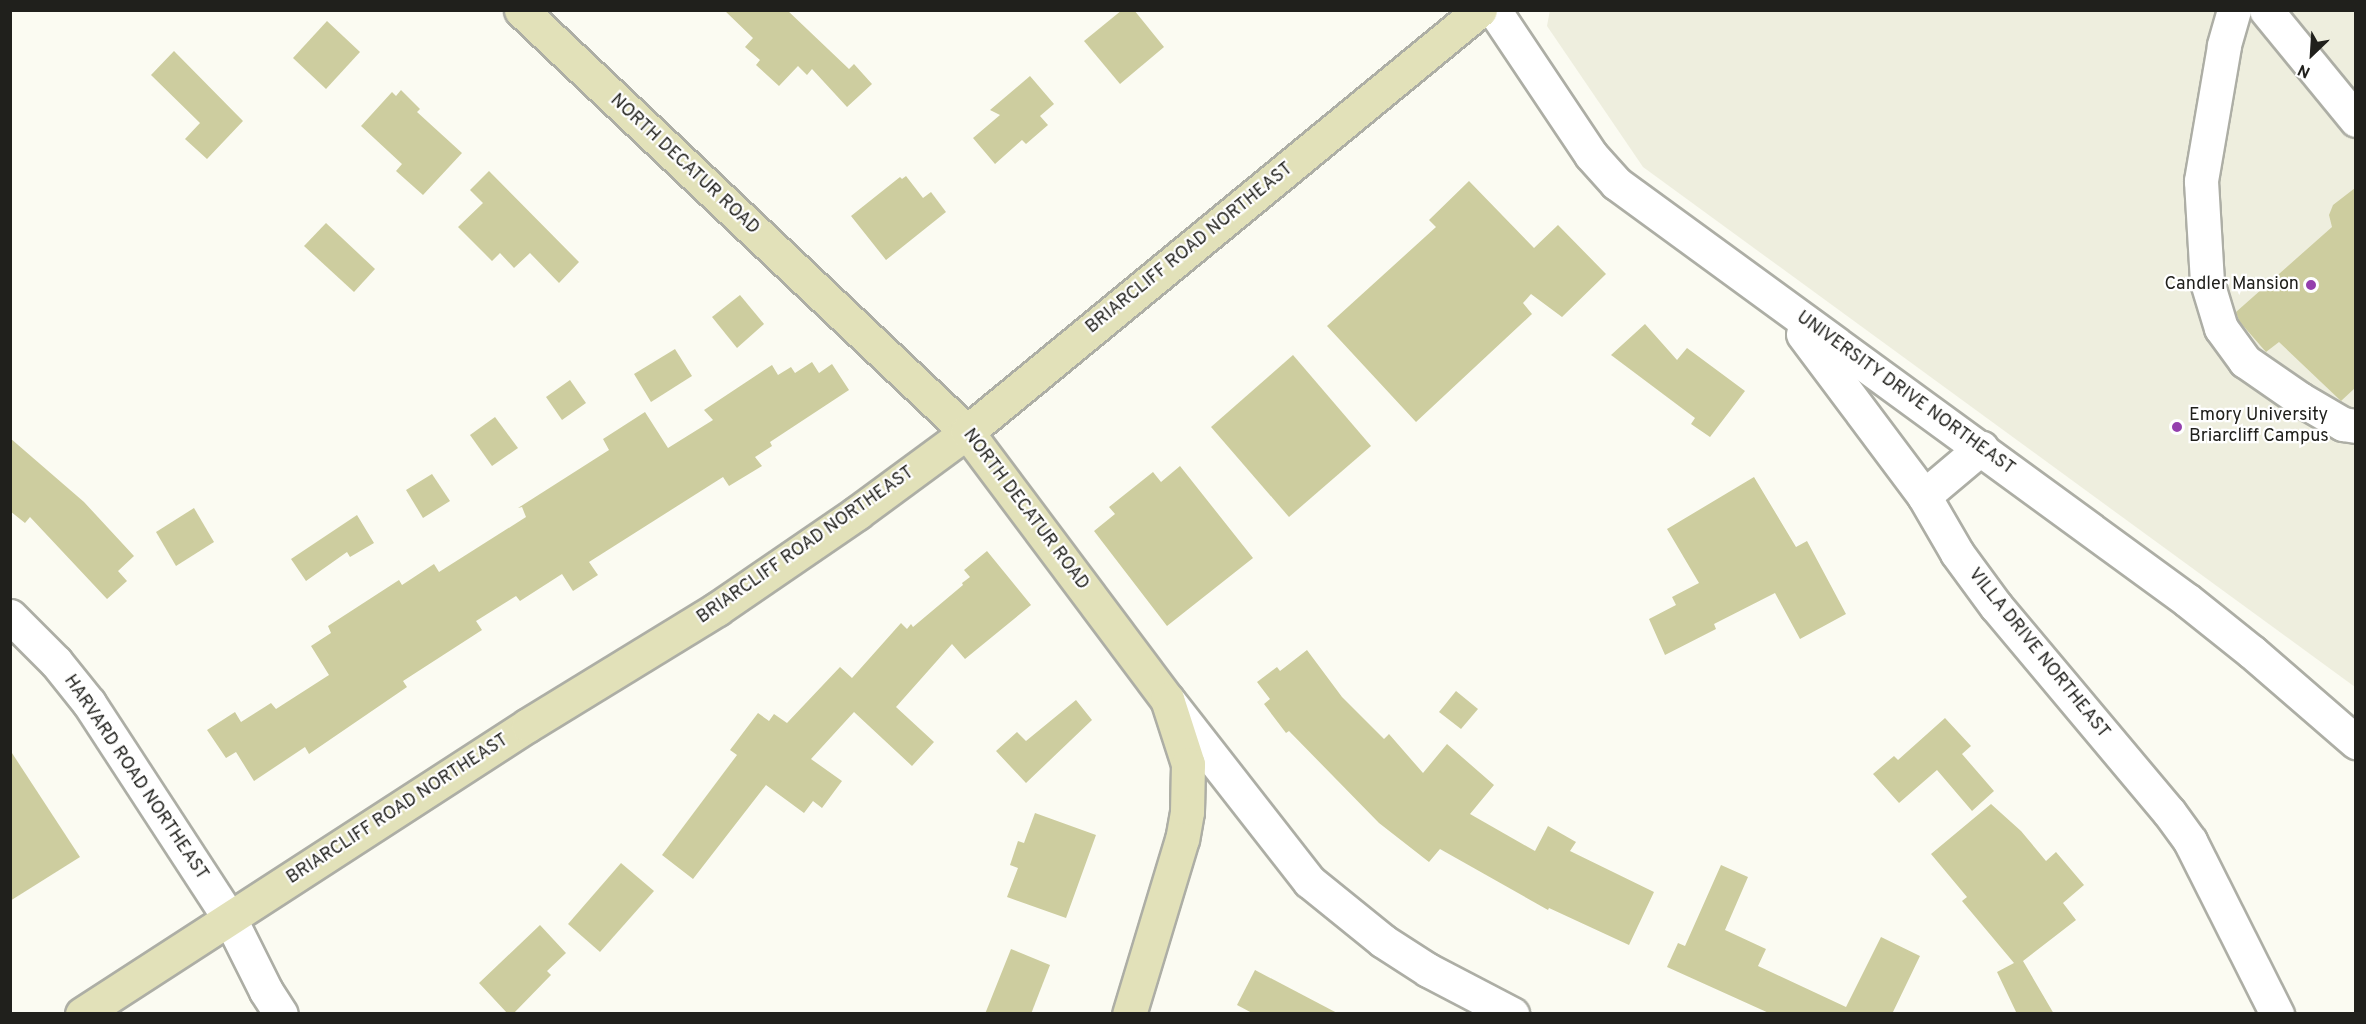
<!DOCTYPE html>
<html>
<head>
<meta charset="utf-8">
<style>
	body { margin:0 }
	#map { position:relative; width:2366px; height:1024px; overflow:hidden; background:#fbfbf2; font-family:Overpass,sans-serif }
	div>[style] { position:absolute }
	.built>* { inset:0; background:#eeeede }
	.building>* { inset:0; background:#cdcd9f }
	.roads { filter:drop-shadow(2px 0 #adaea5) drop-shadow(-2px 0 #adaea5) drop-shadow(0 2px #adaea5) drop-shadow(0 -2px #adaea5) }
	.street>* { height:33px; margin:-16.5px; padding:0 16.5px; transform-origin:16.5px; border-radius:16.5px; background:#fff }
	.secondary>* { height:33px; margin:-16.5px; padding:0 16.5px; transform-origin:16.5px; border-radius:16.5px; background:#e2e1b9 }
	.dots>* { width:16px; height:16px; translate:-50% -50%; box-sizing:border-box; border:3px solid #fff; border-radius:50% }
	span { translate:-50% -50%; white-space:nowrap; text-align:center; line-height:1.15; -webkit-text-stroke:4.5px #fff; paint-order:stroke }
	.street-label { font-size:18px; color:#20201c }
	.poi-label { font-size:18px; color:#20201c }
	.right { translate:-100% -50%; text-align:right }
	.left { translate:0 -50%; text-align:left }
	.frame { position:absolute; inset:0; border:12px solid #20201c; pointer-events:none }
	.north { position:absolute; left:2282px; top:24px; width:60px; height:60px; -webkit-text-stroke:4px #fff; paint-order:stroke; rotate:205deg; font-size:16px; font-weight:700; line-height:24px; text-align:center; color:#20201c }
	.north::after { content:''; display:block; margin:auto; width:21px; height:27px; background:#20201c; clip-path:polygon(50% 0,100% 100%,50% 72%,0 100%) }
</style>
</head>
<body>
<div id="map">
	<div class="built">
		<div style="clip-path:polygon(1550px 10px,2355px 11px,2355px 687px,1643px 167px,1547px 26px)"></div>
	</div>
	<div class="building">
		<div style="clip-path:polygon(724px 10px,787px 10px,849px 69px,854px 64px,872px 84px,847px 107px,812px 69px,807px 75px,798px 66px,779px 86px,756px 65px,760px 60px,745px 47px,753px 38px)"></div>
		<div style="clip-path:polygon(1122px 10px,1134px 10px,1164px 47px,1120px 84px,1084px 41px)"></div>
		<div style="clip-path:polygon(327px 21px,360px 52px,326px 89px,293px 58px)"></div>
		<div style="clip-path:polygon(174px 51px,243px 121px,207px 159px,185px 139px,200px 123px,151px 75px)"></div>
		<div style="clip-path:polygon(1030px 76px,1054px 104px,1040px 116px,1048px 125px,1026px 144px,1022px 140px,995px 164px,973px 138px,1000px 115px,990px 110px)"></div>
		<div style="clip-path:polygon(401px 90px,420px 109px,417px 112px,462px 153px,423px 195px,396px 171px,402px 164px,361px 126px,392px 92px,396px 96px)"></div>
		<div style="clip-path:polygon(489px 171px,579px 262px,559px 283px,530px 253px,514px 268px,500px 253px,492px 261px,458px 227px,483px 203px,470px 190px)"></div>
		<div style="clip-path:polygon(906px 176px,923px 198px,931px 192px,946px 212px,886px 260px,851px 216px,900px 177px,902px 179px)"></div>
		<div style="clip-path:polygon(1469px 181px,1534px 248px,1558px 225px,1606px 274px,1562px 317px,1531px 294px,1523px 303px,1532px 314px,1416px 422px,1327px 326px,1436px 227px,1429px 220px)"></div>
		<div style="clip-path:polygon(2355px 188px,2355px 388px,2341px 401px,2279px 342px,2266px 352px,2239px 321px,2236px 312px,2332px 227px,2329px 215px,2333px 205px)"></div>
		<div style="clip-path:polygon(326px 223px,375px 269px,354px 292px,304px 246px)"></div>
		<div style="clip-path:polygon(740px 295px,764px 324px,737px 348px,712px 317px)"></div>
		<div style="clip-path:polygon(1645px 324px,1677px 360px,1687px 348px,1745px 391px,1710px 437px,1691px 424px,1695px 418px,1611px 355px)"></div>
		<div style="clip-path:polygon(675px 349px,692px 376px,651px 402px,634px 374px)"></div>
		<div style="clip-path:polygon(1293px 355px,1371px 446px,1289px 517px,1211px 427px)"></div>
		<div style="clip-path:polygon(812px 362px,819px 373px,832px 364px,849px 390px,770px 442px,772px 446px,755px 457px,762px 466px,729px 486px,723px 477px,589px 562px,598px 575px,573px 591px,562px 574px,520px 601px,516px 596px,476px 621px,482px 630px,403px 681px,407px 687px,309px 754px,305px 747px,254px 781px,236px 752px,226px 758px,207px 730px,235px 712px,241px 722px,271px 703px,276px 709px,329px 675px,311px 646px,331px 633px,328px 626px,399px 580px,402px 585px,434px 564px,439px 572px,526px 517px,522px 507px,518px 508px,609px 450px,603px 439px,645px 412px,668px 448px,713px 420px,704px 410px,772px 365px,778px 375px,791px 367px,795px 373px)"></div>
		<div style="clip-path:polygon(570px 380px,586px 403px,562px 420px,546px 397px)"></div>
		<div style="clip-path:polygon(495px 417px,518px 448px,492px 466px,470px 435px)"></div>
		<div style="clip-path:polygon(10px 438px,84px 502px,134px 556px,118px 571px,127px 581px,107px 599px,30px 517px,25px 523px,10px 511px)"></div>
		<div style="clip-path:polygon(1180px 466px,1253px 558px,1167px 626px,1094px 531px,1115px 514px,1109px 507px,1153px 472px,1161px 482px)"></div>
		<div style="clip-path:polygon(432px 474px,450px 501px,423px 518px,406px 490px)"></div>
		<div style="clip-path:polygon(1754px 477px,1796px 547px,1807px 541px,1846px 614px,1800px 639px,1775px 593px,1714px 624px,1716px 629px,1665px 655px,1649px 619px,1676px 605px,1672px 597px,1699px 583px,1667px 529px)"></div>
		<div style="clip-path:polygon(194px 508px,214px 542px,176px 566px,156px 532px)"></div>
		<div style="clip-path:polygon(357px 515px,374px 543px,350px 557px,347px 552px,306px 581px,291px 559px)"></div>
		<div style="clip-path:polygon(987px 551px,1031px 605px,965px 659px,952px 644px,896px 707px,934px 742px,912px 766px,854px 712px,811px 759px,842px 781px,822px 808px,813px 801px,804px 813px,766px 785px,693px 879px,662px 855px,737px 755px,730px 750px,758px 713px,769px 721px,774px 714px,787px 723px,840px 667px,852px 678px,901px 623px,907px 629px,911px 624px,913px 627px,963px 585px,962px 583px,970px 577px,964px 570px)"></div>
		<div style="clip-path:polygon(1307px 650px,1342px 697px,1384px 739px,1389px 734px,1423px 773px,1447px 744px,1494px 785px,1470px 814px,1535px 851px,1548px 826px,1576px 842px,1570px 851px,1654px 892px,1629px 945px,1549px 908px,1548px 910px,1440px 849px,1429px 862px,1379px 823px,1289px 731px,1286px 733px,1264px 704px,1270px 699px,1257px 682px,1277px 667px,1280px 671px)"></div>
		<div style="clip-path:polygon(1456px 691px,1478px 709px,1461px 729px,1439px 712px)"></div>
		<div style="clip-path:polygon(1076px 700px,1092px 720px,1026px 783px,996px 751px,1017px 732px,1026px 741px)"></div>
		<div style="clip-path:polygon(1945px 718px,1971px 746px,1962px 754px,1994px 791px,1972px 811px,1937px 770px,1899px 803px,1873px 774px,1894px 756px,1898px 760px)"></div>
		<div style="clip-path:polygon(10px 750px,80px 857px,10px 901px)"></div>
		<div style="clip-path:polygon(1991px 804px,2021px 831px,2046px 861px,2056px 852px,2084px 885px,2063px 903px,2076px 920px,2023px 961px,2054px 1014px,2017px 1014px,1997px 972px,2014px 963px,1962px 901px,1967px 897px,1931px 854px)"></div>
		<div style="clip-path:polygon(1035px 813px,1096px 835px,1066px 918px,1007px 897px,1018px 868px,1010px 865px,1018px 841px,1024px 843px)"></div>
		<div style="clip-path:polygon(621px 863px,654px 891px,600px 952px,568px 924px)"></div>
		<div style="clip-path:polygon(1721px 865px,1748px 877px,1725px 930px,1766px 949px,1758px 966px,1846px 1007px,1881px 937px,1920px 956px,1892px 1014px,1771px 1014px,1667px 967px,1678px 943px,1685px 946px)"></div>
		<div style="clip-path:polygon(540px 925px,566px 953px,547px 971px,551px 975px,513px 1014px,508px 1014px,479px 983px)"></div>
		<div style="clip-path:polygon(1011px 949px,1050px 965px,1031px 1014px,985px 1014px)"></div>
		<div style="clip-path:polygon(1255px 970px,1339px 1014px,1254px 1014px,1237px 1005px)"></div>
	</div>
	<div class="roads">
		<div class="street">
			<div style="left:1494px;top:10px;width:174px;rotate:56.2deg"></div>
			<div style="left:1591px;top:155px;width:38px;rotate:48deg"></div>
			<div style="left:1616px;top:183px;width:707px;rotate:36.14deg"></div>
			<div style="left:2187px;top:600px;width:83px;rotate:38.7deg"></div>
			<div style="left:2252px;top:652px;width:138px;rotate:40.9deg"></div>
			<div style="left:2234px;top:10px;width:37px;rotate:106deg"></div>
			<div style="left:2224px;top:46px;width:137px;rotate:99.7deg"></div>
			<div style="left:2201px;top:181px;width:101px;rotate:86.6deg"></div>
			<div style="left:2207px;top:282px;width:48px;rotate:73.1deg"></div>
			<div style="left:2221px;top:328px;width:41px;rotate:54deg"></div>
			<div style="left:2245px;top:361px;width:67px;rotate:34.6deg"></div>
			<div style="left:2300px;top:399px;width:50px;rotate:30.2deg"></div>
			<div style="left:2343px;top:424px;width:13px;rotate:9deg"></div>
			<div style="left:2266px;top:10px;width:142px;rotate:50.7deg"></div>
			<div style="left:1803px;top:334px;width:202px;rotate:53.2deg"></div>
			<div style="left:1924px;top:496px;width:66px;rotate:59.9deg"></div>
			<div style="left:1957px;top:553px;width:66px;rotate:53.7deg"></div>
			<div style="left:1996px;top:606px;width:269px;rotate:50deg"></div>
			<div style="left:2169px;top:812px;width:36px;rotate:54deg"></div>
			<div style="left:2190px;top:841px;width:194px;rotate:63.3deg"></div>
			<div style="left:1924px;top:496px;width:75px;rotate:-40.1deg"></div>
			<div style="left:10px;top:616px;width:65px;rotate:45deg"></div>
			<div style="left:56px;top:662px;width:53px;rotate:51.2deg"></div>
			<div style="left:89px;top:703px;width:258px;rotate:56.9deg"></div>
			<div style="left:230px;top:919px;width:80px;rotate:63.4deg"></div>
			<div style="left:266px;top:991px;width:27px;rotate:57deg"></div>
			<div style="left:1170px;top:703px;width:226px;rotate:52deg"></div>
			<div style="left:1309px;top:881px;width:95px;rotate:39deg"></div>
			<div style="left:1383px;top:941px;width:54px;rotate:32.8deg"></div>
			<div style="left:1428px;top:970px;width:95px;rotate:27.6deg"></div>
		</div>
		<div class="secondary">
			<div style="left:521px;top:10px;width:614px;rotate:43.42deg"></div>
			<div style="left:967px;top:432px;width:334px;rotate:53.2deg"></div>
			<div style="left:1167px;top:699px;width:68px;rotate:72.1deg"></div>
			<div style="left:1188px;top:764px;width:48px;rotate:91.2deg"></div>
			<div style="left:1187px;top:812px;width:27px;rotate:100deg"></div>
			<div style="left:1182px;top:839px;width:183px;rotate:106.8deg"></div>
			<div style="left:82px;top:1014px;width:531px;rotate:-32.94deg"></div>
			<div style="left:528px;top:725px;width:222px;rotate:-31.5deg"></div>
			<div style="left:717px;top:609px;width:170px;rotate:-34.4deg"></div>
			<div style="left:857px;top:513px;width:137px;rotate:-36.4deg"></div>
			<div style="left:967px;top:432px;width:664px;rotate:-39.44deg"></div>
		</div>
	</div>
	<div class="dots">
		<div style="left:2311px;top:285px;background:#943fad"></div>
		<div style="left:2177px;top:427px;background:#943fad"></div>
	</div>
	<div class="street-label">
		<span style="left:684px;top:165px;rotate:43deg">NORTH DECATUR ROAD</span>
		<span style="left:1190px;top:249px;rotate:-39deg">BRIARCLIFF ROAD NORTHEAST</span>
		<span style="left:1905px;top:394px;rotate:36deg">UNIVERSITY DRIVE NORTHEAST</span>
		<span style="left:1025px;top:510px;rotate:53deg">NORTH DECATUR ROAD</span>
		<span style="left:806px;top:546px;rotate:-35deg">BRIARCLIFF ROAD NORTHEAST</span>
		<span style="left:2038px;top:654px;rotate:51deg">VILLA DRIVE NORTHEAST</span>
		<span style="left:135px;top:778px;rotate:56deg">HARVARD ROAD NORTHEAST</span>
		<span style="left:398px;top:810px;rotate:-33deg">BRIARCLIFF ROAD NORTHEAST</span>
	</div>
	<div class="poi-label">
		<span class="right" style="left:2299px;top:285px">Candler Mansion</span>
		<span class="left" style="left:2189px;top:427px">Emory University<br>Briarcliff Campus</span>
	</div>
	<div class="frame"></div>
	<div class="north">N</div>
</div>
</body>
</html>
